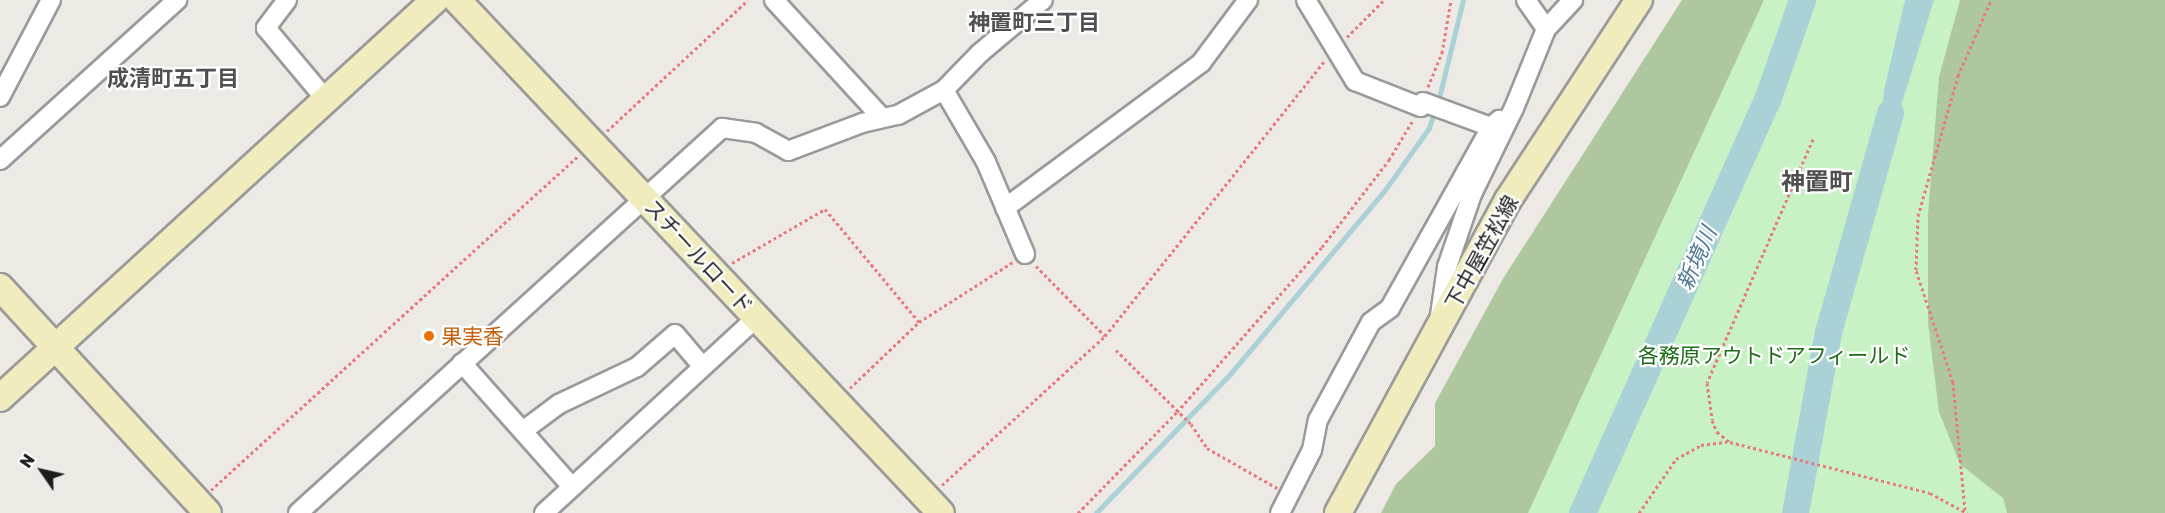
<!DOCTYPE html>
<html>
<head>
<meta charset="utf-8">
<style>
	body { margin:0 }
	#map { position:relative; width:2165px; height:513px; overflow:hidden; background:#ede9e4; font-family:"Golos Text","Noto Sans JP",sans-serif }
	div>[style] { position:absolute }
	.forest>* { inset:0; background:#afc79e }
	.park>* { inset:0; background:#c8f2c6 }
	.water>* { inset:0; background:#aad1d5 }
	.stream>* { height:4.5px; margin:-2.25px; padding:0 2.25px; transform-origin:2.25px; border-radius:2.25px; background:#aad1d5 }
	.river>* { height:27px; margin:-13.5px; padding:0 13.5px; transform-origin:13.5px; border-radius:13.5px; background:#aad1d5 }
	.path>* { height:3px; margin-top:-1.5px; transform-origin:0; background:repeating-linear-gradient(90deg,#e77a7e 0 3px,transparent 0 6px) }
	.roads { filter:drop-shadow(2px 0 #9a9a9a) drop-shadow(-2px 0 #9a9a9a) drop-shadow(0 2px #9a9a9a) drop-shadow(0 -2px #9a9a9a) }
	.street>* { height:18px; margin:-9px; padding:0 9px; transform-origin:9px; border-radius:9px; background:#fff }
	.secondary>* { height:26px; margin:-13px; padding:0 13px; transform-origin:13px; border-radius:13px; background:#f1ecbe }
	.dots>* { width:16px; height:16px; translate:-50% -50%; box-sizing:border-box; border:3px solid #fff; border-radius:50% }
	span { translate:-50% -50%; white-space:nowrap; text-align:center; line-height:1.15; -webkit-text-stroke:4.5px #fff; paint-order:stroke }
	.street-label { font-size:21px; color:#1d1d1d }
	.food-label { font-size:21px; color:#c56008 }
	.left { translate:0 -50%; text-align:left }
	.park-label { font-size:21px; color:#1d6d19 }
	.neighbourhood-label { font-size:22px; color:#505050; font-weight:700 }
	.water-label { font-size:22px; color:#4f7992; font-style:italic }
	.quarter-label { font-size:24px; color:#505050; font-weight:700 }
	.north { position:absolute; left:12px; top:441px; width:60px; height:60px; -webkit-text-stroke:4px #fff; paint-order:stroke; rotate:304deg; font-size:16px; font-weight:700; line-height:24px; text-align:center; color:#1d1d1d }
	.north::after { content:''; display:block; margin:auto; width:21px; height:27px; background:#1d1d1d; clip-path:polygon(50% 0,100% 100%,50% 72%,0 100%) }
</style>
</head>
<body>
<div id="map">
	<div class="forest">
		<div style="clip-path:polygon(1682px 0,1785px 0,1566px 513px,1381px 513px,1396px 484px,1435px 446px,1435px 403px,1504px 277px)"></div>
		<div style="clip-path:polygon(1946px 0,2165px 0,2165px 513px,1811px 513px,1862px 462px)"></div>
	</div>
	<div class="park">
		<div style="clip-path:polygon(1764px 0,1960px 0,1939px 77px,1928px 214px,1928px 323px,1939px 412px,1960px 464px,2003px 498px,2007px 513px,1528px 513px)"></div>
	</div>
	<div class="water">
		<div style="clip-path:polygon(1905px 0,1934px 0,1901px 106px,1880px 147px,1884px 90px)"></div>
	</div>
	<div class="stream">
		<div style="left:1438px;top:102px;width:105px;rotate:-76.2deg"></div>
		<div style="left:1096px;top:513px;width:194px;rotate:-46deg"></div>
		<div style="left:1231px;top:373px;width:239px;rotate:-49.9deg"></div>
		<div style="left:1385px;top:190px;width:76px;rotate:-54.6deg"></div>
		<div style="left:1429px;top:128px;width:19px;rotate:-72deg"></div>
	</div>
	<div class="river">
		<div style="left:1582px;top:513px;width:453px;rotate:-65.9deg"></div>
		<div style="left:1767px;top:100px;width:106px;rotate:-70.7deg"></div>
		<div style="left:1795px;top:513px;width:184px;rotate:-79.7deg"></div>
		<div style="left:1828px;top:332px;width:228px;rotate:-74.2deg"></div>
	</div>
	<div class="path">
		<div style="left:1347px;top:37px;width:52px;rotate:-45deg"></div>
		<div style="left:1428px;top:87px;width:37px;rotate:-68deg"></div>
		<div style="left:1442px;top:53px;width:54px;rotate:-80.4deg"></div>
		<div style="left:607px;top:131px;width:192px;rotate:-42.9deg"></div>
		<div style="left:1813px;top:139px;width:266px;rotate:113.5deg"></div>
		<div style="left:1707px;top:383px;width:37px;rotate:82deg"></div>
		<div style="left:1712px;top:420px;width:13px;rotate:67deg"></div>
		<div style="left:1717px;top:432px;width:16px;rotate:38deg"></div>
		<div style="left:1730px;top:442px;width:206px;rotate:14.3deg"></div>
		<div style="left:1930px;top:493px;width:42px;rotate:28.4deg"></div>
		<div style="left:732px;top:263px;width:108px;rotate:-30.1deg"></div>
		<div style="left:825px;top:209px;width:147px;rotate:50.2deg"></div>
		<div style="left:1036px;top:266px;width:98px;rotate:45.4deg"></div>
		<div style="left:1116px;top:350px;width:105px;rotate:44.6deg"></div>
		<div style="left:1191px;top:424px;width:29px;rotate:56deg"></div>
		<div style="left:1207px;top:448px;width:81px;rotate:29.7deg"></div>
		<div style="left:850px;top:388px;width:95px;rotate:-43.7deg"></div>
		<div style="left:919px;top:322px;width:112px;rotate:-32.6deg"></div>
		<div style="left:942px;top:485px;width:221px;rotate:-42.4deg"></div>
		<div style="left:1105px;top:336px;width:351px;rotate:-51.4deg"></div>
		<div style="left:211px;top:490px;width:498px;rotate:-42.3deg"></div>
		<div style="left:1965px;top:510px;width:129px;rotate:-95.4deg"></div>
		<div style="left:1953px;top:382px;width:118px;rotate:-108.3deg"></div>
		<div style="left:1916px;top:270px;width:54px;rotate:-87.9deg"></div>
		<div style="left:1918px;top:216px;width:146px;rotate:-74.1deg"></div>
		<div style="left:1958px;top:76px;width:83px;rotate:-66.5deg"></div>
		<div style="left:1078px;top:513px;width:141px;rotate:-45.6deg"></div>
		<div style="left:1177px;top:412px;width:220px;rotate:-48.7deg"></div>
		<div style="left:1322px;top:247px;width:110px;rotate:-52.4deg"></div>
		<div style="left:1389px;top:160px;width:47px;rotate:-59deg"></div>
		<div style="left:1639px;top:513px;width:65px;rotate:-55.6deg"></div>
		<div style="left:1676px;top:459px;width:29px;rotate:-29deg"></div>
		<div style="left:1701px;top:445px;width:26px;rotate:-7deg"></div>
	</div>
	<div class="roads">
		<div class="street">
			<div style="left:287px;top:0;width:35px;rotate:127deg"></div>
			<div style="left:266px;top:28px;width:95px;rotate:50.1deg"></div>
			<div style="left:774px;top:0;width:160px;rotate:47.5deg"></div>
			<div style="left:1306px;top:0;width:95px;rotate:58.8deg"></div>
			<div style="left:1355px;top:81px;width:71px;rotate:21.5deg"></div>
			<div style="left:1526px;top:0;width:35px;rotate:55deg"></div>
			<div style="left:944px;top:90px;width:83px;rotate:59.7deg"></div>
			<div style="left:986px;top:162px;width:100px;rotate:67deg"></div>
			<div style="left:0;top:97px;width:110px;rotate:-62.3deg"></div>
			<div style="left:1423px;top:102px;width:72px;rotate:20.2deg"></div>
			<div style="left:1491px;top:127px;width:11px;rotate:-41deg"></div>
			<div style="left:0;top:160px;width:239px;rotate:-42.1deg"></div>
			<div style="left:1005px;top:208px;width:244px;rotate:-36.5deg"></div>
			<div style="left:1201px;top:63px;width:79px;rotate:-53.3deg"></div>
			<div style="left:1440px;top:315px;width:49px;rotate:-81.7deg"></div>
			<div style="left:1447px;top:267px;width:77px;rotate:-71.1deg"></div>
			<div style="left:1472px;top:194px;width:96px;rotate:-64deg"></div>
			<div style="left:1514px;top:108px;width:85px;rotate:-67.9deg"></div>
			<div style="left:1546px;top:29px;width:40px;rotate:-47deg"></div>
			<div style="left:462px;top:363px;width:166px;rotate:48.4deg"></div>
			<div style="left:524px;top:430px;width:44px;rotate:-36.6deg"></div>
			<div style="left:559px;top:404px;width:86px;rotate:-25.4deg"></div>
			<div style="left:637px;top:367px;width:50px;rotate:-41deg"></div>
			<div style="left:675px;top:334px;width:43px;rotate:49.7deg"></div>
			<div style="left:298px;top:513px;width:573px;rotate:-42.24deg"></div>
			<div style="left:722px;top:128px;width:34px;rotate:8deg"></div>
			<div style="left:756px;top:133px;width:37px;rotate:29deg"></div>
			<div style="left:788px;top:151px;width:79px;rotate:-20.7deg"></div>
			<div style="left:862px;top:123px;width:37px;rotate:-13deg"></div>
			<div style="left:898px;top:115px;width:52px;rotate:-28.5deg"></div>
			<div style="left:944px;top:90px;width:52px;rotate:-45.8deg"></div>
			<div style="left:980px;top:53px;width:82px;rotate:-40.1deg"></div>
			<div style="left:544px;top:513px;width:288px;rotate:-42.6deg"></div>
			<div style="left:1280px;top:513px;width:71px;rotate:-63.1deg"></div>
			<div style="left:1312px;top:450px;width:31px;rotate:-79deg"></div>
			<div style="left:1318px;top:420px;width:111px;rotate:-61.6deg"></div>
			<div style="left:1371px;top:322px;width:24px;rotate:-36deg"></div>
			<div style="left:1390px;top:308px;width:207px;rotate:-60.8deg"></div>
		</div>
		<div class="secondary">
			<div style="left:457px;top:0;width:705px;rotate:46.67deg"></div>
			<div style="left:0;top:287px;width:307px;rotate:47.4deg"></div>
			<div style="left:0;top:398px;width:590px;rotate:-42.46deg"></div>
			<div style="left:1338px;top:513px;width:356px;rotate:-61.5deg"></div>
			<div style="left:1508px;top:200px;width:239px;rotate:-56.8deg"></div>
		</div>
	</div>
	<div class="dots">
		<div style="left:429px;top:336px;background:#e8710a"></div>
	</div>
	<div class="street-label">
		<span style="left:1481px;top:252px;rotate:-61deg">下中屋笠松線</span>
		<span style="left:699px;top:256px;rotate:47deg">スチールロード</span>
	</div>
	<div class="food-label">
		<span class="left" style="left:441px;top:336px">果実香</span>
	</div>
	<div class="park-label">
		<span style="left:1774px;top:355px">各務原アウトドアフィールド</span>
	</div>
	<div class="neighbourhood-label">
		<span style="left:1034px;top:22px">神置町三丁目</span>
		<span style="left:173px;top:78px">成清町五丁目</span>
	</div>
	<div class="water-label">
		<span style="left:1696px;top:258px;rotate:-66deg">新境川</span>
	</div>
	<div class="quarter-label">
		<span style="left:1817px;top:181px">神置町</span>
	</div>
	<div class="north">N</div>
</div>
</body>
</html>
